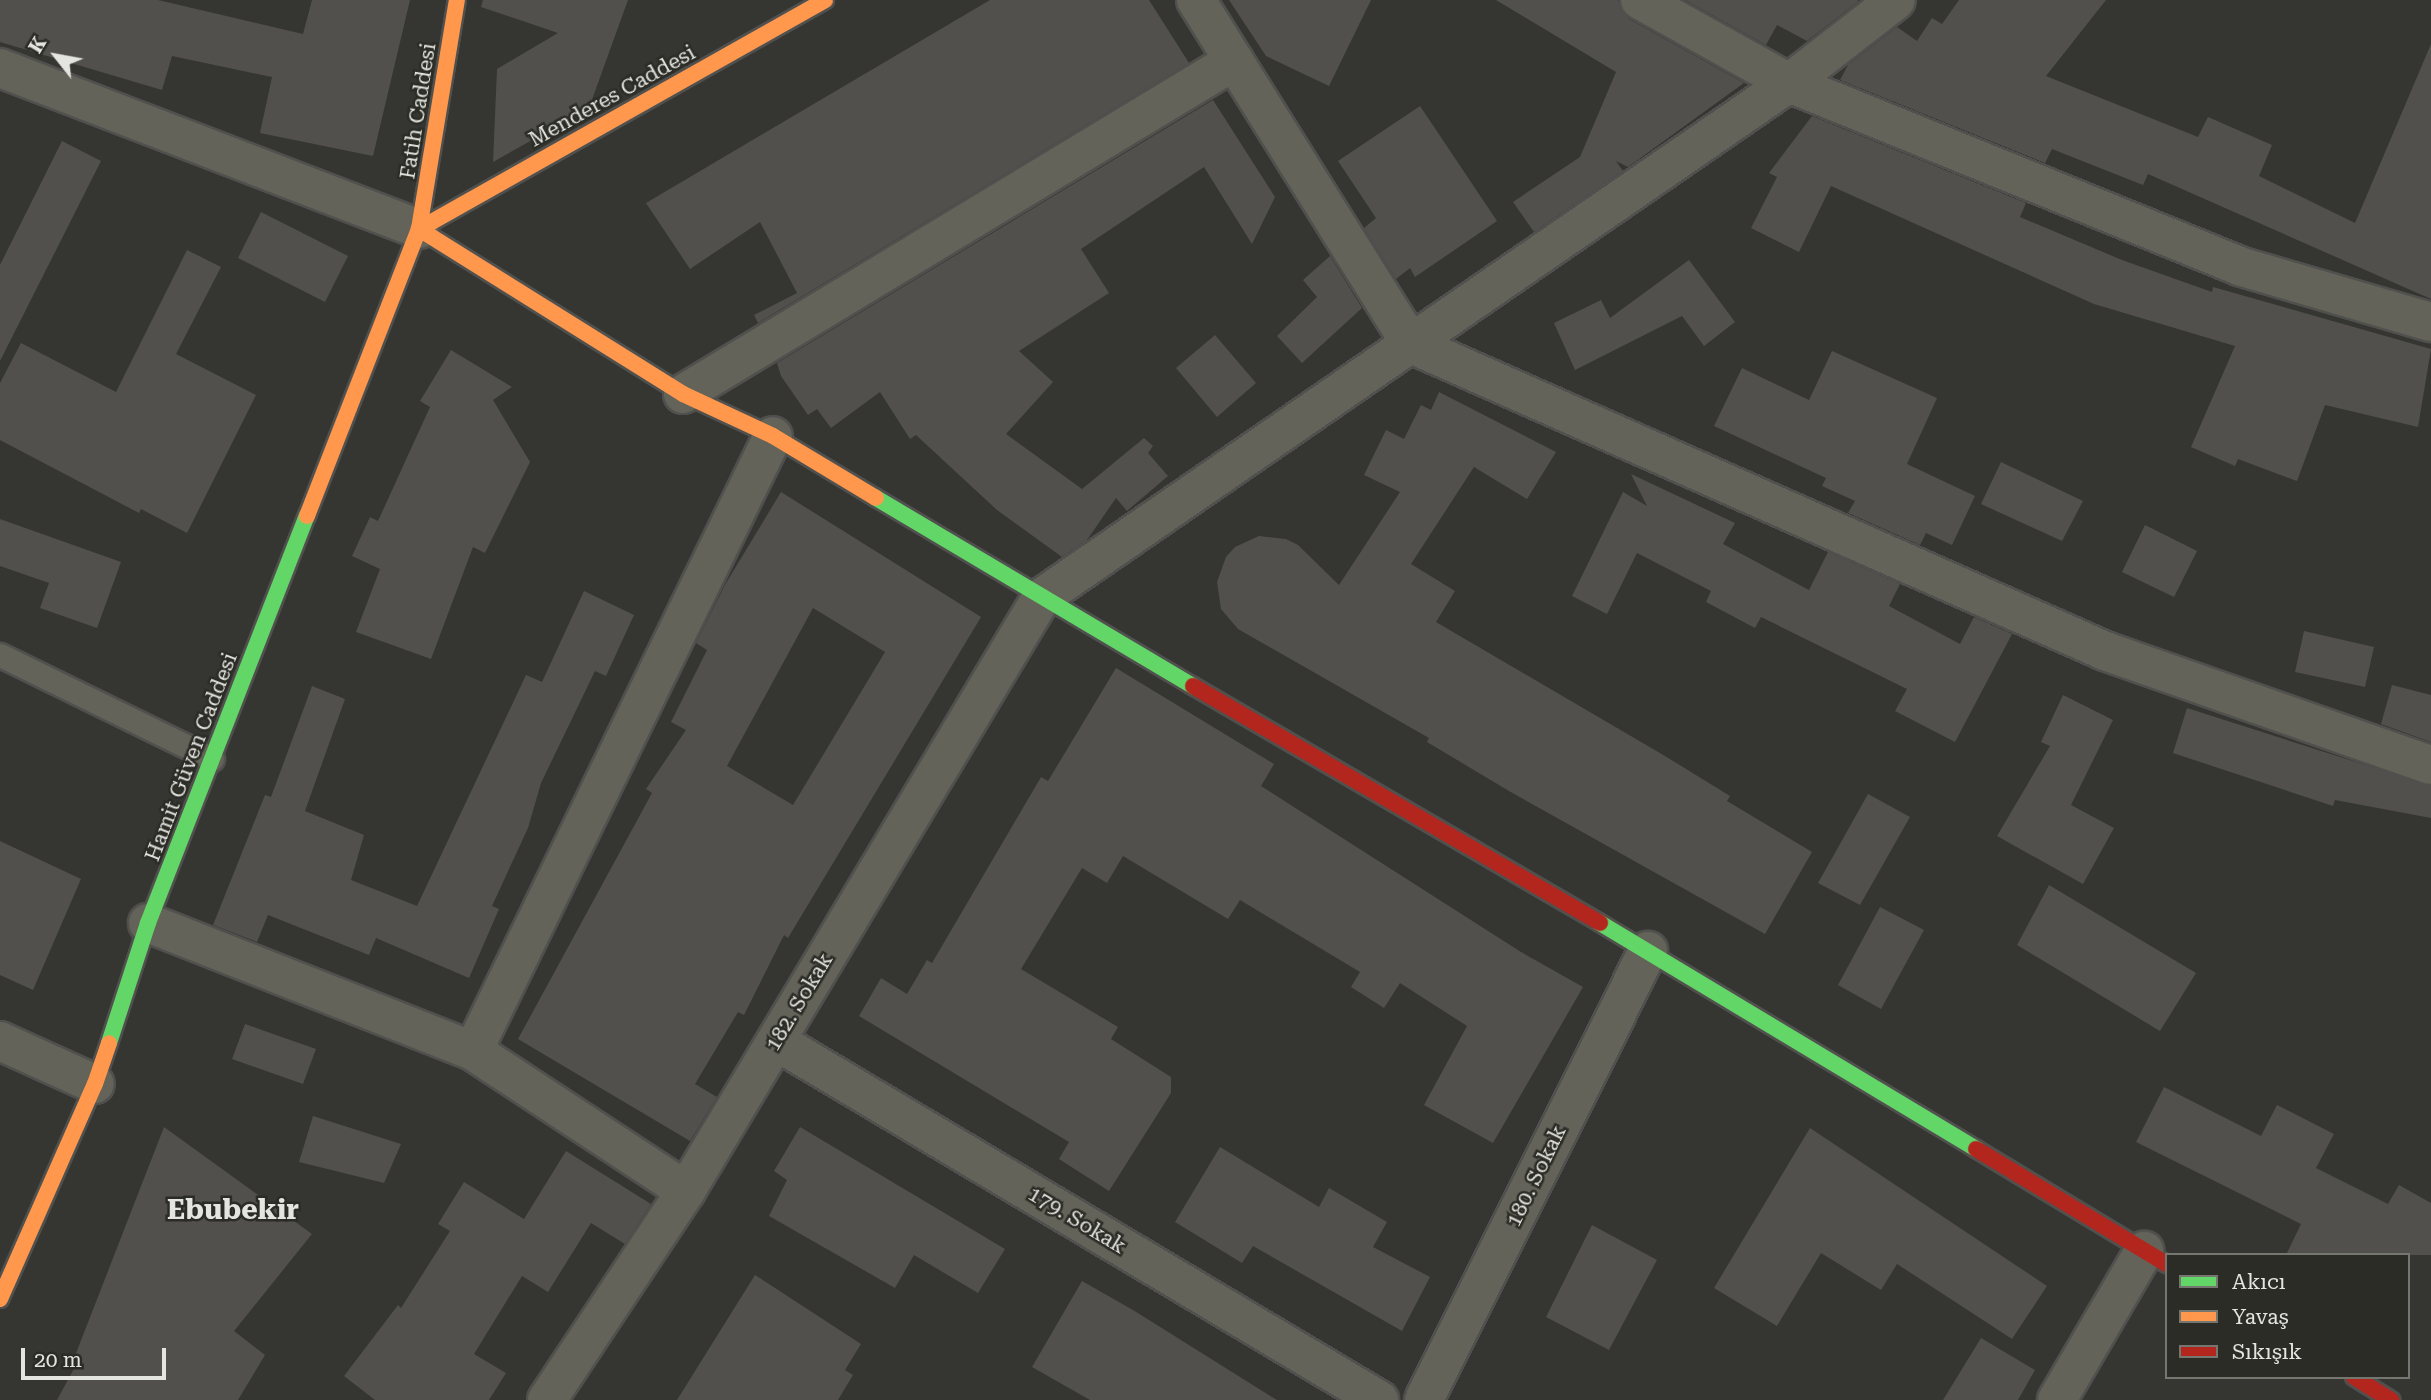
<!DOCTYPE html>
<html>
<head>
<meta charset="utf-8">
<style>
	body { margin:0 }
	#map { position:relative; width:2431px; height:1400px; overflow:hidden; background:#353531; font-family:"Roboto Serif",serif }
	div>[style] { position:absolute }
	.building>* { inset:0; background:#51504d }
	.roads { filter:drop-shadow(2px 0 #50504e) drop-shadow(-2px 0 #50504e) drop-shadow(0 2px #50504e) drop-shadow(0 -2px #50504e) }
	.lane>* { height:23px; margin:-11.5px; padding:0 11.5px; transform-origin:11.5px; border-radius:11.5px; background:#646359 }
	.street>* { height:38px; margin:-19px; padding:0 19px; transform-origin:19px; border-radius:19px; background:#646359 }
	.fast>* { height:16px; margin:-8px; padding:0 8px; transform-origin:8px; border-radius:8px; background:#63d668 }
	.slow>* { height:16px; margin:-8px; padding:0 8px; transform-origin:8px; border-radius:8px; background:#ff974d }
	.jam>* { height:16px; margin:-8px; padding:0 8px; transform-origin:8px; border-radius:8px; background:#b3261e }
	span { translate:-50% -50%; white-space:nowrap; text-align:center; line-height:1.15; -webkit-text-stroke:5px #2c2c26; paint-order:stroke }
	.street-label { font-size:21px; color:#e4e4e0 }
	.district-label { font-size:28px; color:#e4e4e0; font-weight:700 }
	.legend { position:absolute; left:2165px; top:1253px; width:245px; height:126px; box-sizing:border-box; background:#2c2c26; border:2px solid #767670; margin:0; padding:9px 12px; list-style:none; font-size:21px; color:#e4e4e0 }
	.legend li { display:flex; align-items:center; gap:14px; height:35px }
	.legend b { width:35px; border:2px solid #767670 }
	.north { position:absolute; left:21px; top:21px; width:70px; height:70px; -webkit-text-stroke:5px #2c2c26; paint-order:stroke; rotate:301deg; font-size:19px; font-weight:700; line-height:28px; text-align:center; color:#e4e4e0 }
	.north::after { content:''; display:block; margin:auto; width:24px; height:32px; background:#e4e4e0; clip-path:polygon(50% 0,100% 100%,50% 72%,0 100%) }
	.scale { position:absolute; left:21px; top:1348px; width:145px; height:32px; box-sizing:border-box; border:4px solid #e4e4e0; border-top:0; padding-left:9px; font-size:21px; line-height:24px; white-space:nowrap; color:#e4e4e0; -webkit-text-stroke:5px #2c2c26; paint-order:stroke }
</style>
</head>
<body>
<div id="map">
	<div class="building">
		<div style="clip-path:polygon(0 0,158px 0,303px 34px,312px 0,410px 0,373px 156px,260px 133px,272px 77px,172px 56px,162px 90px,0 42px)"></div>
		<div style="clip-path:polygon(483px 0,628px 0,589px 108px,493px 162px,497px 69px,558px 33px,481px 7px)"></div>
		<div style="clip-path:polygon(990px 0,1149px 0,1189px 63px,758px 323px,754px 315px,797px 293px,760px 222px,690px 269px,646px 203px)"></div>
		<div style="clip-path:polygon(1229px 0,1371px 0,1329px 86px,1266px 56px)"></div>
		<div style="clip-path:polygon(1496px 0,1618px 0,1629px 19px,1744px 83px,1628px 167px,1616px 161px,1623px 171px,1534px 232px,1513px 202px,1580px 157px,1616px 72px)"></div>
		<div style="clip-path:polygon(1685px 0,1857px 0,1859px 1px,1807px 41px,1777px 25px,1766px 45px)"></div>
		<div style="clip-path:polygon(1959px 0,2106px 0,2046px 76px,2198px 137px,2208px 117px,2272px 145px,2259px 176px,2355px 223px,2431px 44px,2431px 299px,2148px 174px,2143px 185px,2052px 149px,2045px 163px,1840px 80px,1848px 65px,1897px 27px,1917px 41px,1932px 18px,1942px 24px)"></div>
		<div style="clip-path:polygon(1213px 100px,1275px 197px,1252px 244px,1204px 167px,1081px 249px,1109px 293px,1019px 351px,1053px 382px,1006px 434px,1082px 489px,1144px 438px,1153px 446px,1148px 453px,1168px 476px,1127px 511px,1116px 498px,1087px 540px,1062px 557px,997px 510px,916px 435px,910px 439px,880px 392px,831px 428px,817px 409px,808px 415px,781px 376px,777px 363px)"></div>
		<div style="clip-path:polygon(1420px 106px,1497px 221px,1415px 277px,1410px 268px,1396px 279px,1364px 228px,1376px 218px,1338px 161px)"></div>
		<div style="clip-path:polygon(1812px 116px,2026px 203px,2020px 217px,2122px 260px,2212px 292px,2213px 287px,2431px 349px,2418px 427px,2325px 405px,2297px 481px,2238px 459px,2235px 466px,2191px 447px,2235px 346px,2094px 304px,1831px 186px,1799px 252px,1751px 228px,1777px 177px,1769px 173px)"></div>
		<div style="clip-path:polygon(62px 141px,101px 161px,0 361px,0 265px)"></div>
		<div style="clip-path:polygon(261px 212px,348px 256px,325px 302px,238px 258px)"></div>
		<div style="clip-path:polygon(187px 250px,221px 267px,176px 354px,256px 395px,187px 533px,141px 509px,139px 513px,0 440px,0 383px,21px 343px,116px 392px)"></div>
		<div style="clip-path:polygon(1330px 256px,1362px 308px,1302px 363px,1277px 336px,1317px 297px,1303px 280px)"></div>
		<div style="clip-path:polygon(1689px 260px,1735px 322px,1704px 346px,1682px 316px,1575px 370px,1554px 323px,1601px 300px,1610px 318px)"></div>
		<div style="clip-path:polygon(1215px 335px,1256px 383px,1217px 417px,1176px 368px)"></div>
		<div style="clip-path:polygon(451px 350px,512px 387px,493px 400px,530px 462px,485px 553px,473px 547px,431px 659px,356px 632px,380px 569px,352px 556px,370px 517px,378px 521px,430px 407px,420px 401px)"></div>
		<div style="clip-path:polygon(1832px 351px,1937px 398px,1907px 464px,1975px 496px,1952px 545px,1926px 533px,1920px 545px,1848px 513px,1855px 501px,1822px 486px,1826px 478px,1714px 426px,1742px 368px,1809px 400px)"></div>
		<div style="clip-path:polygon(1439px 392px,1556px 452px,1527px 499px,1474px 467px,1411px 564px,1455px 591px,1436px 622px,1665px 756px,1730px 796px,1727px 801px,1812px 852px,1765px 934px,1509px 791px,1427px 742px,1429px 738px,1238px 629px,1221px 609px,1217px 582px,1226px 557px,1235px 547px,1259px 536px,1286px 539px,1298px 545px,1339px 585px,1400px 492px,1364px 475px,1386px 430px,1404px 439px,1421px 405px,1431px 410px)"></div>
		<div style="clip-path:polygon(2001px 462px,2083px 501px,2062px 541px,1981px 504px)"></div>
		<div style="clip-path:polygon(1631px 474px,1735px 523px,1723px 544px,1809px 590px,1828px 552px,1900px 584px,1889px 606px,1960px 644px,1974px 617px,2012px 634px,1955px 742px,1895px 711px,1907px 689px,1761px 617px,1755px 628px,1706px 602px,1711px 591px,1637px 553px,1607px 614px,1572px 596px,1623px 492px,1647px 506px)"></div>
		<div style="clip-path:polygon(evenodd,781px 492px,981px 617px,788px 938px,784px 935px,744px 1015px,738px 1012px,695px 1084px,717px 1097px,690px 1141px,518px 1039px,652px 793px,646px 789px,686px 730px,671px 722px,707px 650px,696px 643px,726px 583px,781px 492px,813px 608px,885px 652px,793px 805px,727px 766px,813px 608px)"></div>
		<div style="clip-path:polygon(0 519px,121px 562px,97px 628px,40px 608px,49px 583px,0 566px)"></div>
		<div style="clip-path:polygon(2145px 525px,2197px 551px,2174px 597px,2122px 572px)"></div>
		<div style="clip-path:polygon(584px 591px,634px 615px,606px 676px,595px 671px,541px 783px,528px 828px,492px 906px,499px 909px,469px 978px,376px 938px,369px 955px,268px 915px,257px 942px,213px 925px,265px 795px,271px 797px,312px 686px,345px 699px,305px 811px,364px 835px,351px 880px,417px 906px,526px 675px,542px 682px)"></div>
		<div style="clip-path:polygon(2304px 631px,2374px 647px,2365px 687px,2295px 672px)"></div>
		<div style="clip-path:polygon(1116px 668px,1274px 764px,1261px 786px,1521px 952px,1583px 987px,1493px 1143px,1424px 1105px,1467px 1026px,1400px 983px,1384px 1008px,1351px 987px,1360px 972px,1240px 900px,1228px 919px,1123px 856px,1107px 883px,1082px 868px,1021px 969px,1118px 1027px,1111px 1039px,1171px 1077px,1171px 1093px,1109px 1191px,1059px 1159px,1069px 1142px,859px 1016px,881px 978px,907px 994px,927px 960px,932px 963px,1041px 777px,1048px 781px)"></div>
		<div style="clip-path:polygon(2392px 685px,2431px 695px,2431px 742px,2381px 724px)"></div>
		<div style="clip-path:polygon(2063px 695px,2113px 720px,2071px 805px,2114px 828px,2083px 884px,1997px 836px,2050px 746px,2041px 742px)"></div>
		<div style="clip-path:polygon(2187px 708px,2431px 786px,2431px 818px,2335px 800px,2333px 806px,2173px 753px)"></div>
		<div style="clip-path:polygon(1868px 794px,1910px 817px,1860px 905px,1818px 883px)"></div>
		<div style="clip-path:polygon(0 841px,81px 879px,33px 990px,0 975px)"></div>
		<div style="clip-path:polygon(2049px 885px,2196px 973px,2160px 1031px,2017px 945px)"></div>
		<div style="clip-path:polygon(1880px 907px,1924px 930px,1881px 1009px,1838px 985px)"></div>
		<div style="clip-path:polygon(245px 1024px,316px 1049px,303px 1084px,232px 1059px)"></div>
		<div style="clip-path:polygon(2164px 1087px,2261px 1136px,2277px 1105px,2334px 1134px,2316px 1168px,2388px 1204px,2399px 1185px,2431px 1203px,2431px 1255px,2286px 1255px,2301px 1224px,2136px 1142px)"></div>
		<div style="clip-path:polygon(313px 1116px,401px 1144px,384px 1183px,299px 1162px)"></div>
		<div style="clip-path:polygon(164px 1127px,312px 1234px,234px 1331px,265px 1355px,238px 1400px,57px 1400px,77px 1363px,73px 1361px)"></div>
		<div style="clip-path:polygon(800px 1127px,1005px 1249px,978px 1293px,914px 1255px,895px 1288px,769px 1216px,787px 1180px,774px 1171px)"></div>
		<div style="clip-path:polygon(1810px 1128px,2047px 1286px,2012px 1339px,1897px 1264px,1881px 1290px,1821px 1253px,1777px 1326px,1714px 1288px)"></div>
		<div style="clip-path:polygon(1220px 1147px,1319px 1207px,1329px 1188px,1387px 1222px,1373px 1247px,1430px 1277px,1402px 1331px,1253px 1246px,1242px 1263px,1175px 1222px)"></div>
		<div style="clip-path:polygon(566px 1151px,651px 1204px,625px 1244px,591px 1223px,548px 1292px,522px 1276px,474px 1354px,506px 1373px,489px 1400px,375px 1400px,344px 1376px,398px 1305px,401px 1308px,450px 1231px,438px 1224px,464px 1182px,524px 1219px)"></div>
		<div style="clip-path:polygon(1592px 1225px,1657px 1260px,1609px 1350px,1546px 1317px)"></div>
		<div style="clip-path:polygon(755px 1275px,861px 1344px,845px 1370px,853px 1375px,838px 1400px,677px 1400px)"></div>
		<div style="clip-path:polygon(1082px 1281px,1133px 1310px,1277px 1400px,1090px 1400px,1032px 1367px)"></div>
		<div style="clip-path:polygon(1981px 1338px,2035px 1370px,2018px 1400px,1943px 1400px)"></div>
	</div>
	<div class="roads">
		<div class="lane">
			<div style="left:0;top:655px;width:236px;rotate:26.1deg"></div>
		</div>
		<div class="street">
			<div style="left:1196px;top:0;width:406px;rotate:58deg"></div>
			<div style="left:1411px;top:344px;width:759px;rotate:23.86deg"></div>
			<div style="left:2105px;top:651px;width:345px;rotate:19.3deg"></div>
			<div style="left:1640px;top:0;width:171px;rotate:29.1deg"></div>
			<div style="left:1789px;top:83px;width:486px;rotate:22.1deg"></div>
			<div style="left:2239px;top:266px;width:200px;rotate:16.3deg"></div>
			<div style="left:0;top:68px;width:449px;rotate:21deg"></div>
			<div style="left:683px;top:394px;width:644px;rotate:-31.15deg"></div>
			<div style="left:148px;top:923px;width:349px;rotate:21.5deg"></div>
			<div style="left:473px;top:1051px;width:255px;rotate:33.3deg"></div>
			<div style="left:0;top:1041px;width:104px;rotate:24.4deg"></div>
			<div style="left:776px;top:1041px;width:702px;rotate:30.77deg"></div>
			<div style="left:473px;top:1051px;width:684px;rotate:-64deg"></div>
			<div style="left:547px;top:1400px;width:251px;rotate:-56.4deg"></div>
			<div style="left:686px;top:1191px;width:691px;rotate:-59.09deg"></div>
			<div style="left:1041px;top:598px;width:908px;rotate:-34.55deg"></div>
			<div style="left:1789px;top:83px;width:135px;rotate:-37.8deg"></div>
			<div style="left:1424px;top:1400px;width:502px;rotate:-63.49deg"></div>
			<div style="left:2057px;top:1400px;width:173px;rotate:-59.7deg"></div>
		</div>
		<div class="fast">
			<div style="left:876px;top:498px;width:369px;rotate:30.7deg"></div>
			<div style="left:1600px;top:923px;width:439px;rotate:31deg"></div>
			<div style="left:109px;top:1043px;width:126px;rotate:-72deg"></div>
			<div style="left:148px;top:923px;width:437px;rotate:-68.7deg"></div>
		</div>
		<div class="slow">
			<div style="left:419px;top:229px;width:311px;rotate:32deg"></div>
			<div style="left:683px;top:394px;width:99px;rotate:25deg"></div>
			<div style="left:773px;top:436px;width:120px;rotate:31deg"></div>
			<div style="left:419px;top:229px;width:466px;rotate:-29.4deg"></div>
			<div style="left:307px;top:516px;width:308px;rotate:-68.7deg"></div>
			<div style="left:419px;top:229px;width:232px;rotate:-80.6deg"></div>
			<div style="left:0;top:1299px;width:235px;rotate:-66.2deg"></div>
			<div style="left:95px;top:1084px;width:43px;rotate:-71.1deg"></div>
		</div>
		<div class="jam">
			<div style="left:1193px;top:686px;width:471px;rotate:30.2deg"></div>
			<div style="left:1976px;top:1149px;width:223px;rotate:31.1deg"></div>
			<div style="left:2354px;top:1377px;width:44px;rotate:31.9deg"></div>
		</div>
	</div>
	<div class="street-label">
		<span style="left:612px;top:96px;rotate:-29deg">Menderes Caddesi</span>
		<span style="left:418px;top:111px;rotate:-81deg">Fatih Caddesi</span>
		<span style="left:191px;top:757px;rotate:-69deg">Hamit Güven Caddesi</span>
		<span style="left:799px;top:1002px;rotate:-59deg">182. Sokak</span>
		<span style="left:1536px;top:1176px;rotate:-64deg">180. Sokak</span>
		<span style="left:1077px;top:1220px;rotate:31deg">179. Sokak</span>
	</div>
	<div class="district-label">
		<span style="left:233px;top:1210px">Ebubekir</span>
	</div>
	<ul class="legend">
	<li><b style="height:9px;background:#63d668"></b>Akıcı</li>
	<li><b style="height:9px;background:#ff974d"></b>Yavaş</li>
	<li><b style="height:9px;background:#b3261e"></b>Sıkışık</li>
	</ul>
	<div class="north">K</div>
	<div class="scale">20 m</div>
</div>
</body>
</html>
